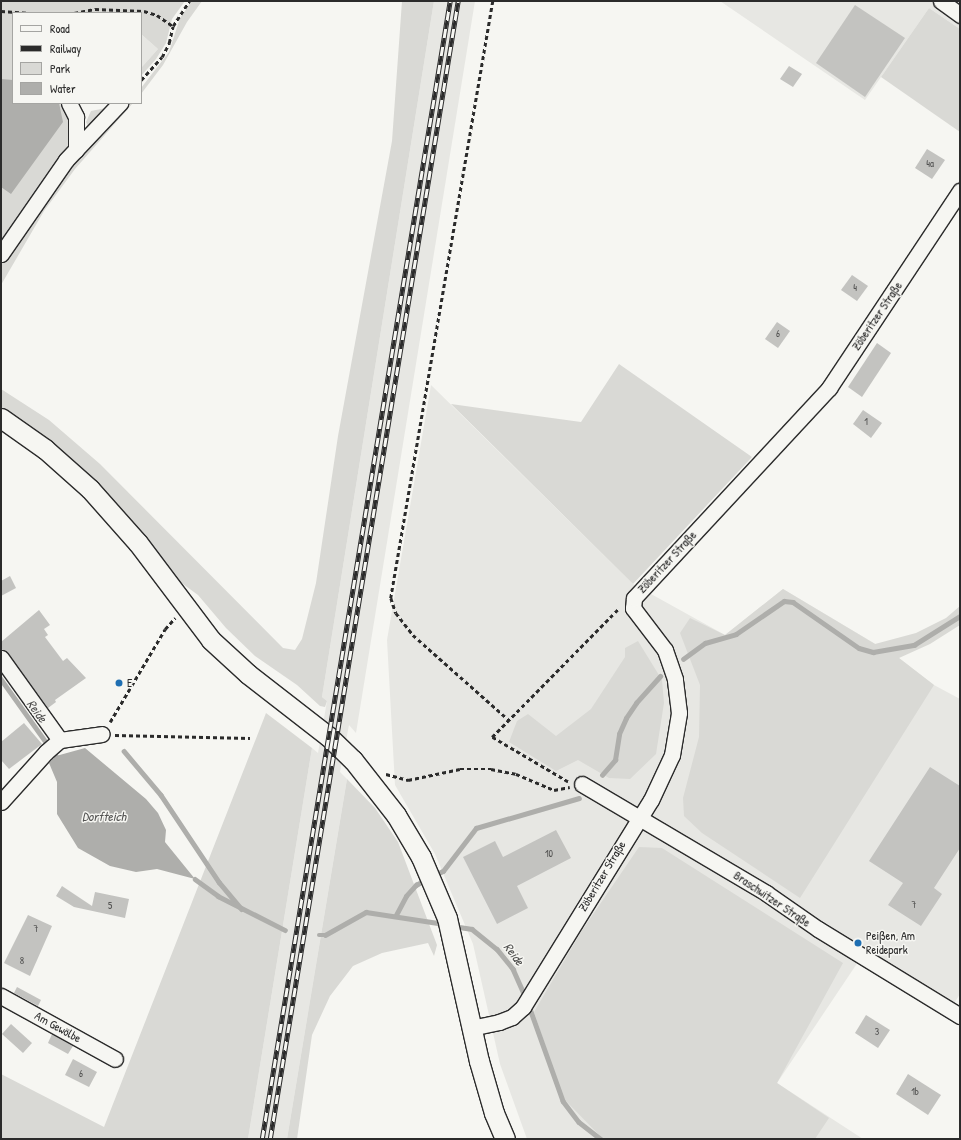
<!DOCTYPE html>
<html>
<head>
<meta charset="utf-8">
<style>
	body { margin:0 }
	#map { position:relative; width:961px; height:1140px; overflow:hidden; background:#f6f6f2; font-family:"Patrick Hand",sans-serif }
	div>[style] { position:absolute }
	.built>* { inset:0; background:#e7e7e3 }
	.green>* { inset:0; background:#d9d9d5 }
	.water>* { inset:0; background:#aeaeab }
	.stream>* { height:4.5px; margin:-2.25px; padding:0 2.25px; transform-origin:2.25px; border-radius:2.25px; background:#aeaeab }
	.building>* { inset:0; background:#c3c3c0 }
	.path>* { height:2.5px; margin-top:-1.25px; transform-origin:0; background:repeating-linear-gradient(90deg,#2b2b2b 0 4px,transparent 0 7px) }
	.roads { filter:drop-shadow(1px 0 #2b2b2b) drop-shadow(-1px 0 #2b2b2b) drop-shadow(0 1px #2b2b2b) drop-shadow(0 -1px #2b2b2b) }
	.minor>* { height:15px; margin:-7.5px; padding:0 7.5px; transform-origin:7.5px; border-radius:7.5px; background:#f6f6f2 }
	.major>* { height:19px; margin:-9.5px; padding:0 9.5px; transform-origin:9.5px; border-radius:9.5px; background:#f6f6f2 }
	.rail>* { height:4.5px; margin-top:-2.25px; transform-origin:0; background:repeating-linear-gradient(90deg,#f6f6f2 0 9px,#2b2b2b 0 18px); box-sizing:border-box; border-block:1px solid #2b2b2b }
	.dots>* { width:11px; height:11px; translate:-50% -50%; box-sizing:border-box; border:2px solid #f6f6f2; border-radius:50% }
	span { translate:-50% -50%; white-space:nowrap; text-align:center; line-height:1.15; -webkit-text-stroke:3px #f6f6f2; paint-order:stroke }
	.number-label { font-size:10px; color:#515150 }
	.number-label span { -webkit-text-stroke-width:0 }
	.street-label { font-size:12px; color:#2b2b2b }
	.poi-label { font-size:12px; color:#2b2b2b }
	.left { translate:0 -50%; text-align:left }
	.water-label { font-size:13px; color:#525251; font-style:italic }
	.frame { position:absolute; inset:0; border:2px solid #2b2b2b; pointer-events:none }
	.legend { position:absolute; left:12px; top:12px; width:130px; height:92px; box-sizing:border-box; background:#f6f6f2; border:1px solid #a5a5a2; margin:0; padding:5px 7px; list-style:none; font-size:12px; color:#2b2b2b }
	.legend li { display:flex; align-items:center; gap:8px; height:20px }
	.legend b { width:20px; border:1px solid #a5a5a2 }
</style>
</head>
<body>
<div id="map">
	<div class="built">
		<div style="clip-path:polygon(434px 1px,475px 1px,356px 733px,349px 725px,340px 772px,347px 779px,287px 1139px,248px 1139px,312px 748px,318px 753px,327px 701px,322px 697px)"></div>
		<div style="clip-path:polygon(720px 1px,960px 1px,960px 29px,929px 8px,865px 100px)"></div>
		<div style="clip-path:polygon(141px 34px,158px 49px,141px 68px)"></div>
		<div style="clip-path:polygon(431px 385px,633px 584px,725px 635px,783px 589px,899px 658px,934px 685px,960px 699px,960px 994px,948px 1013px,858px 962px,777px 1083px,863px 1139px,527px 1139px,500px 1064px,473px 944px,435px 854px,395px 785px,387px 640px)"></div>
	</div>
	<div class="green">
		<div style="clip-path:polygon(1px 1px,185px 1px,172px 19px,166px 43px,156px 59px,141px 76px,141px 68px,158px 49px,141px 34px,141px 13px,13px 13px,13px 86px,1px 86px)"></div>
		<div style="clip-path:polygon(202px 1px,187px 22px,163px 65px,141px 94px,141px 88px,169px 52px,180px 18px,191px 2px)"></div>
		<div style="clip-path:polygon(402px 1px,434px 1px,322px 697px,327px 701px,325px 707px,320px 706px,297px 685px,255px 656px,226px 628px,198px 595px,172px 576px,1px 409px,1px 389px,49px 420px,100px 464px,283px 648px,295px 650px,302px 639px,316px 583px,338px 436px,392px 141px)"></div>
		<div style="clip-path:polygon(929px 8px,960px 29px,960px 132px,881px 77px)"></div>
		<div style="clip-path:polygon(53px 103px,66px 103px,73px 121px,68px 154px,1px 249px,1px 182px)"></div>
		<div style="clip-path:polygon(127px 103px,133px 103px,75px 169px,44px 211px,1px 285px,1px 265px,11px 248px,60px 178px)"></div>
		<div style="clip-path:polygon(106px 108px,89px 128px,86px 122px,91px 111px)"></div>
		<div style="clip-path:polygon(619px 364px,752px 457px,633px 584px,451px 404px,581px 422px)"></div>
		<div style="clip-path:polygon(783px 589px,875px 644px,916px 633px,946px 618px,960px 606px,960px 625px,930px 644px,899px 658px,934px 685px,800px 898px,702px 833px,684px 816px,683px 798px,699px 737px,700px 685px,680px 633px,690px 618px,725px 635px)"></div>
		<div style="clip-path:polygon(638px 641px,662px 680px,664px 703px,656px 754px,630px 779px,609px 778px,578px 760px,556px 771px,509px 742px,517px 721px,528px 714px,556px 736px,591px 709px,625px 657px,625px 648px)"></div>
		<div style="clip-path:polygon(266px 713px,312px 748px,248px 1139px,1px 1139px,1px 1074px,104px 1127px)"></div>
		<div style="clip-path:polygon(347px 779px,375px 808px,398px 842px,437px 945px,434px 956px,428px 943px,382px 953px,353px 966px,330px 996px,312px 1035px,297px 1139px,287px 1139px)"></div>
		<div style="clip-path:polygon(639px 847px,662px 848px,843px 963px,777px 1083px,829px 1118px,815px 1139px,603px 1139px,563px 1098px,534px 1012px,581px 932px)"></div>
	</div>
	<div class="water">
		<div style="clip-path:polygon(1px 79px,13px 80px,13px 103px,59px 103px,63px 122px,11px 194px,1px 187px)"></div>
		<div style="clip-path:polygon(85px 748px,146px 799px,158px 813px,166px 830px,165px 842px,195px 879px,157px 869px,136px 872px,110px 866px,78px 848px,57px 814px,57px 782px,49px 763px,56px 756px)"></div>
	</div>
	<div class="stream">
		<div style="left:683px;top:659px;width:27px;rotate:-36deg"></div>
		<div style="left:705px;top:643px;width:32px;rotate:-16deg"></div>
		<div style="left:736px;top:634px;width:58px;rotate:-34.5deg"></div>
		<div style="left:784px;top:601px;width:9px;rotate:6deg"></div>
		<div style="left:793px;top:602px;width:80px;rotate:34.9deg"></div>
		<div style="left:859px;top:648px;width:15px;rotate:16deg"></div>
		<div style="left:873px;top:652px;width:42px;rotate:-9.7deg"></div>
		<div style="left:914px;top:645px;width:54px;rotate:-32.2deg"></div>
		<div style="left:1px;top:679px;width:95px;rotate:54.5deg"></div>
		<div style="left:124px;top:751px;width:57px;rotate:49.9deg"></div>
		<div style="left:161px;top:795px;width:105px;rotate:56.3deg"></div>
		<div style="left:219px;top:882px;width:35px;rotate:50deg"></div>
		<div style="left:602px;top:775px;width:20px;rotate:-49deg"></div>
		<div style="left:615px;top:760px;width:26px;rotate:-81deg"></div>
		<div style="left:619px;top:734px;width:17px;rotate:-66deg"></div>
		<div style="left:626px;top:718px;width:18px;rotate:-56deg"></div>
		<div style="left:636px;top:703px;width:36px;rotate:-48deg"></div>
		<div style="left:433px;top:876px;width:11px;rotate:-27deg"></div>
		<div style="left:443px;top:871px;width:54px;rotate:-52.5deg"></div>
		<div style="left:476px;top:828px;width:107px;rotate:-16.2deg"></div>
		<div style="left:195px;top:879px;width:29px;rotate:36deg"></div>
		<div style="left:218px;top:896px;width:75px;rotate:26.9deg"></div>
		<div style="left:396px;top:915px;width:21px;rotate:-62deg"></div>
		<div style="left:406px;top:896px;width:15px;rotate:-48deg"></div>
		<div style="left:416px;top:885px;width:13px;rotate:-29deg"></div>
		<div style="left:453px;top:926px;width:19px;rotate:9deg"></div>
		<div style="left:472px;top:929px;width:32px;rotate:39deg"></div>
		<div style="left:497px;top:949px;width:26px;rotate:51deg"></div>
		<div style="left:513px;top:969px;width:30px;rotate:66deg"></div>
		<div style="left:319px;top:935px;width:6px"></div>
		<div style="left:325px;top:935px;width:47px;rotate:-29.3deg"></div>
		<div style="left:366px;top:912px;width:79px;rotate:8.7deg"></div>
		<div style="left:528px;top:1003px;width:104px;rotate:70.3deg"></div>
		<div style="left:563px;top:1101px;width:26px;rotate:53deg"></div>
		<div style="left:579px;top:1122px;width:28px;rotate:38deg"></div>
	</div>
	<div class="building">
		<div style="clip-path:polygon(855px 5px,905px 38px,865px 97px,816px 63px)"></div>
		<div style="clip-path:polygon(789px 66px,802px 74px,793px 87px,780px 79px)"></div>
		<div style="clip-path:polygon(927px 149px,945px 160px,932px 179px,915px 168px)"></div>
		<div style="clip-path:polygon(852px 275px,868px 286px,857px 301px,841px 290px)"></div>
		<div style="clip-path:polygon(777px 322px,790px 331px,778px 348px,765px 339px)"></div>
		<div style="clip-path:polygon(877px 343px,891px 353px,862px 397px,848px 387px)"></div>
		<div style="clip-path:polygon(863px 410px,882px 423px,871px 438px,853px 424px)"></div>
		<div style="clip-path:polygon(10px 576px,16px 588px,1px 596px,1px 581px)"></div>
		<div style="clip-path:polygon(39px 610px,50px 625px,44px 629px,48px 635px,45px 637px,63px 661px,67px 658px,86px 678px,55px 700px,56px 702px,48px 708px,8px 653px,1px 649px,1px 642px)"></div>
		<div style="clip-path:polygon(24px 723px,42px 744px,9px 769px,1px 760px,1px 742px)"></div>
		<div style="clip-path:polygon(930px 767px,960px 786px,960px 848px,934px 888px,942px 894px,921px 926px,888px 905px,903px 883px,869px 861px)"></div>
		<div style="clip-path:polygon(556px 830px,571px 858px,517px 886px,528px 908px,497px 924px,463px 857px,495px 841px,503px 857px)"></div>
		<div style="clip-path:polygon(62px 886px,92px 906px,95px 892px,129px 899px,125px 918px,74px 907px,56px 896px)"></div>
		<div style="clip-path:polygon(28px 915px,52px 926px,30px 976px,4px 963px)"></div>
		<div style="clip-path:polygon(17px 987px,41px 1000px,38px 1006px,14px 993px)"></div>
		<div style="clip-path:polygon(866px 1015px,890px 1030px,878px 1048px,855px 1033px)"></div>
		<div style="clip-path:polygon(11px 1024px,32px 1043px,23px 1053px,2px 1034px)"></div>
		<div style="clip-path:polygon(52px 1034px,73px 1046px,68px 1054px,48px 1043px)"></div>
		<div style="clip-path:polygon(73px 1059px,97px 1072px,89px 1087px,65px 1075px)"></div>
		<div style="clip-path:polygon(908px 1074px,941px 1095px,928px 1115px,896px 1094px)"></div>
	</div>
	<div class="path">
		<div style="left:493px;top:1px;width:606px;rotate:99.7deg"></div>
		<div style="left:391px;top:598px;width:16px;rotate:72deg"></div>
		<div style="left:396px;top:613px;width:28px;rotate:52deg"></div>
		<div style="left:413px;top:635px;width:128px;rotate:41.5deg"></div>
		<div style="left:1px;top:11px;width:26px;rotate:4deg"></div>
		<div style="left:74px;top:13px;width:21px;rotate:-11deg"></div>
		<div style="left:95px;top:9px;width:49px;rotate:2.3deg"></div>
		<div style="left:144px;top:11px;width:14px;rotate:17deg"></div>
		<div style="left:157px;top:15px;width:19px;rotate:35deg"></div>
		<div style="left:141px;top:80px;width:31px;rotate:-48deg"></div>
		<div style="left:162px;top:57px;width:16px;rotate:-63deg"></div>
		<div style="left:169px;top:43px;width:17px;rotate:-77deg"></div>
		<div style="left:173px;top:26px;width:30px;rotate:-57deg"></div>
		<div style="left:110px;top:722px;width:108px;rotate:-59.4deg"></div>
		<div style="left:165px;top:629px;width:15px;rotate:-48deg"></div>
		<div style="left:115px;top:735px;width:135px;rotate:1.3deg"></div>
		<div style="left:386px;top:774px;width:23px;rotate:15deg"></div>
		<div style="left:408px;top:780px;width:53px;rotate:-11.9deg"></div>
		<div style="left:460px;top:769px;width:31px"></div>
		<div style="left:491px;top:769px;width:25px;rotate:11deg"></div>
		<div style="left:516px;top:774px;width:41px;rotate:22.8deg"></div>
		<div style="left:554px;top:790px;width:16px;rotate:-11deg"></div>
		<div style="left:568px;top:782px;width:88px;rotate:-149.4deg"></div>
		<div style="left:492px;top:737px;width:181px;rotate:-45.4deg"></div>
	</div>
	<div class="roads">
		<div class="minor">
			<div style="left:941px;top:1px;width:24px;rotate:36deg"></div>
			<div style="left:69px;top:103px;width:16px;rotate:63deg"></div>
			<div style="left:76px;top:117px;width:33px;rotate:90deg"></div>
			<div style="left:1px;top:254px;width:114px;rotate:-55.3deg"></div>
			<div style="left:66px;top:160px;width:79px;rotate:-46.5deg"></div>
			<div style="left:1px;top:658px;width:101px;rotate:54.3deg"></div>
			<div style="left:582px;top:784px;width:214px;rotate:30.6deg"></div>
			<div style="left:766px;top:893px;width:63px;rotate:34.7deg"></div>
			<div style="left:818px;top:929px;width:167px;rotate:31.5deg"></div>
			<div style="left:1px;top:802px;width:67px;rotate:-48deg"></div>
			<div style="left:46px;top:752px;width:18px;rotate:-41deg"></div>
			<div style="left:60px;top:740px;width:42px;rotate:-8.1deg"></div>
			<div style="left:1px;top:996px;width:130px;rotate:28.9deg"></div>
			<div style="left:471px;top:1028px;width:29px;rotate:-12deg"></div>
			<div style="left:499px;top:1022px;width:14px;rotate:-21deg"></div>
			<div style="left:512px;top:1017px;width:15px;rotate:-42deg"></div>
			<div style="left:523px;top:1007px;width:243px;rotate:-58.3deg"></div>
			<div style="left:651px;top:800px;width:50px;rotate:-65deg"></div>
			<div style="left:672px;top:755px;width:43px;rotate:-80.5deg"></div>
			<div style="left:679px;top:713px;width:34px;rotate:-97deg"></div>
			<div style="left:675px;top:679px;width:31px;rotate:-109deg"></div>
			<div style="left:665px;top:650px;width:53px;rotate:-127.3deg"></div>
			<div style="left:633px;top:608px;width:10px;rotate:-84deg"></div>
			<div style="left:634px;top:598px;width:287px;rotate:-47.1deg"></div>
			<div style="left:829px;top:388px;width:237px;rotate:-56.4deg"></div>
		</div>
		<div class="major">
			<div style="left:1px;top:418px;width:54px;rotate:35.2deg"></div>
			<div style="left:45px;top:449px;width:60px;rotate:41.6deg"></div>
			<div style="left:90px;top:489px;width:72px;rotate:48.4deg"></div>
			<div style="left:138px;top:543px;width:121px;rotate:53deg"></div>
			<div style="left:211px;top:640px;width:50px;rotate:42.6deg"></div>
			<div style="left:248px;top:674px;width:101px;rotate:37.8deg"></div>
			<div style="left:328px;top:736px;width:35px;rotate:44deg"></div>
			<div style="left:353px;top:760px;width:70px;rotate:52deg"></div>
			<div style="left:396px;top:815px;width:49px;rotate:59.2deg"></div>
			<div style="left:421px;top:857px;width:66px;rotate:66.9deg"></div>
			<div style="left:447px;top:918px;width:147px;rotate:77.4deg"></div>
			<div style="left:479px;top:1061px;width:54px;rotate:73.9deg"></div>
			<div style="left:494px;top:1113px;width:28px;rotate:67deg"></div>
		</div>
	</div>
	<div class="rail">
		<div style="left:262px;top:1139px;width:1153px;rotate:-80.62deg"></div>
		<div style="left:270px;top:1139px;width:1153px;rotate:-80.62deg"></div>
	</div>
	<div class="dots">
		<div style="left:119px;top:683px;background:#1f6fb2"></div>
		<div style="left:858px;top:943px;background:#1f6fb2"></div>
	</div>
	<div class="number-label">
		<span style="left:930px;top:164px">4a</span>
		<span style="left:855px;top:288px">4</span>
		<span style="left:778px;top:334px">6</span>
		<span style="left:866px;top:422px">1</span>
		<span style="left:549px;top:854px">10</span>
		<span style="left:914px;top:905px">7</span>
		<span style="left:110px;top:906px">5</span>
		<span style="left:36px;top:929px">7</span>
		<span style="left:22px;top:961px">8</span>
		<span style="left:877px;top:1032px">3</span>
		<span style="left:81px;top:1074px">6</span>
		<span style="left:915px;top:1092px">1b</span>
	</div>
	<div class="street-label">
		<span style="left:877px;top:316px;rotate:-56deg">Zöberitzer Straße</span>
		<span style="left:667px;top:562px;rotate:-47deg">Zöberitzer Straße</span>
		<span style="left:602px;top:876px;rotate:-59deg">Zöberitzer Straße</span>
		<span style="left:772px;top:899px;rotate:34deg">Braschwitzer Straße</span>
		<span style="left:58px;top:1027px;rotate:29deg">Am Gewölbe</span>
	</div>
	<div class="poi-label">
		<span class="left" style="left:127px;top:683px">E</span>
		<span class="left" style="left:866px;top:943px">Peißen, Am<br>Reidepark</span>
	</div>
	<div class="water-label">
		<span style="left:37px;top:711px;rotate:54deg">Reide</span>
		<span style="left:104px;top:816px">Dorfteich</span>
		<span style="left:514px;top:954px;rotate:53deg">Reide</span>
	</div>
	<div class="frame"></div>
	<ul class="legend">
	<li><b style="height:5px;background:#f6f6f2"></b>Road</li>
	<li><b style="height:5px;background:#2b2b2b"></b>Railway</li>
	<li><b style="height:11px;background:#d9d9d5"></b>Park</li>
	<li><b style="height:11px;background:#aeaeab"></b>Water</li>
	</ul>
</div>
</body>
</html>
